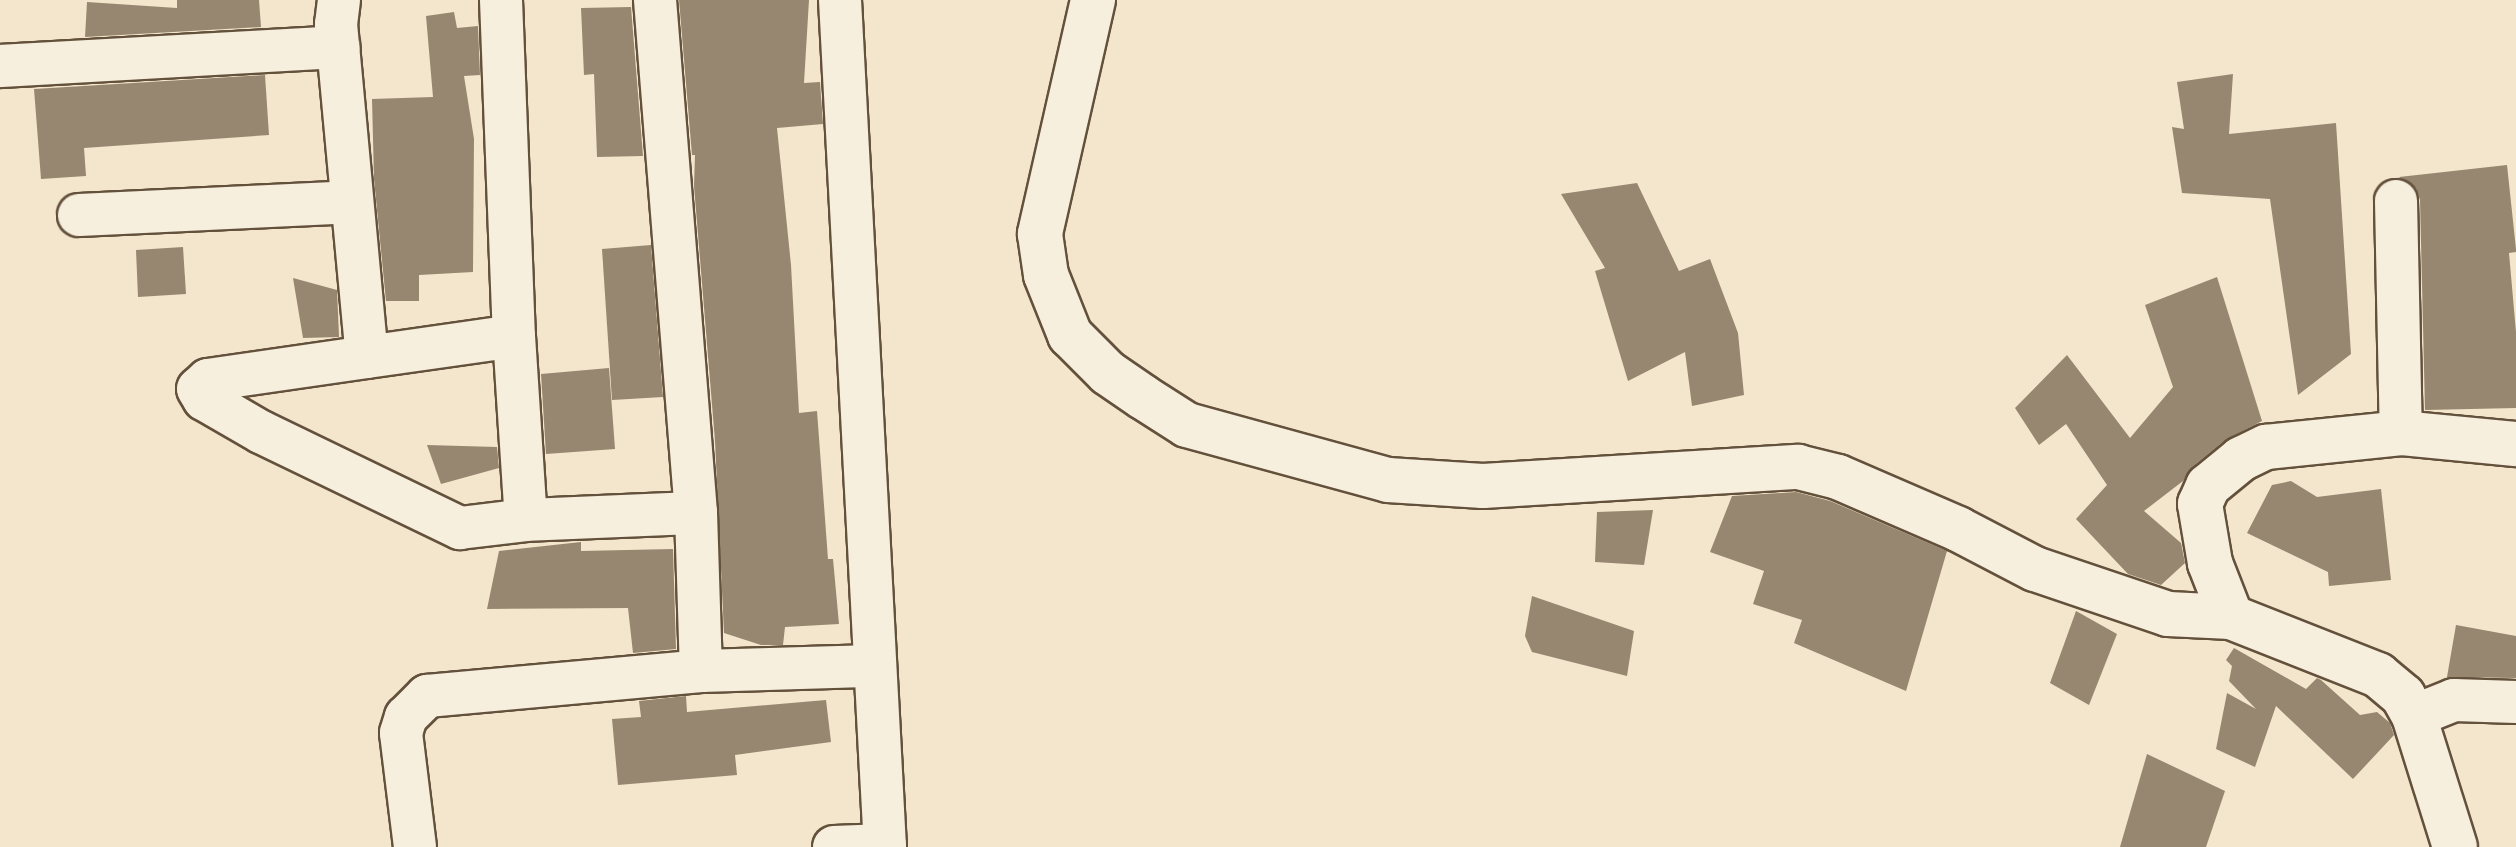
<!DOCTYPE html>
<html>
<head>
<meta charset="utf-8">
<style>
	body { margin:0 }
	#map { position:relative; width:2516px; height:847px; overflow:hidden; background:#f3e6cd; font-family:"Sorts Mill Goudy",serif }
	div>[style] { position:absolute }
	.building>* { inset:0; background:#978670 }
	.roads { filter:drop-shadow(2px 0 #64513c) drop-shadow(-2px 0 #64513c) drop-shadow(0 2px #64513c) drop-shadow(0 -2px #64513c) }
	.street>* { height:42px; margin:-21px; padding:0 21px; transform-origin:21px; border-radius:21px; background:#f7efde }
	.secondary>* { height:44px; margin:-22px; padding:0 22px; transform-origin:22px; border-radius:22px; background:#f7efde }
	span { translate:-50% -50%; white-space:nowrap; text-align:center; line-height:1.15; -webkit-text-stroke:8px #f7efde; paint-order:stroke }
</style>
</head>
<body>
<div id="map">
	<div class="building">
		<div style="clip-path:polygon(177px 0,259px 0,261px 27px,85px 37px,87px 2px,177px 8px)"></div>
		<div style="clip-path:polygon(679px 0,809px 0,804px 83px,820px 82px,823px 124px,777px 128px,791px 265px,799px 413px,817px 411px,828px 559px,833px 559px,839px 624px,785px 627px,783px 645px,761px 645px,724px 633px,715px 441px,694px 186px,695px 155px,692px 155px)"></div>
		<div style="clip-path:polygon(631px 7px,643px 156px,597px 157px,594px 74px,584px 75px,581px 8px)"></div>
		<div style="clip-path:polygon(454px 12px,457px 28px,478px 26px,480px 75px,464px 76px,474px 139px,473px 272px,419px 275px,419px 301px,386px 301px,374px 179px,372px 99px,433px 97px,426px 16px)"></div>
		<div style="clip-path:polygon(2233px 74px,2229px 134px,2336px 123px,2351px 354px,2298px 395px,2270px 199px,2182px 193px,2172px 127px,2184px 129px,2177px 82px)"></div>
		<div style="clip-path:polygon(265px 75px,269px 135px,84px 148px,86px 176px,41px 179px,34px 89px)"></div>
		<div style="clip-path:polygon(2507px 165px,2516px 249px,2516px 252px,2509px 253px,2516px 332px,2516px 408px,2425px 410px,2420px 200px,2416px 188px,2399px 177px)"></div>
		<div style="clip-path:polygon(1637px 183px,1679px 271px,1710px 259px,1738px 333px,1744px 395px,1692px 406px,1685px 352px,1628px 381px,1595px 271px,1605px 268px,1561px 194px)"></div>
		<div style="clip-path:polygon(651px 245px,663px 397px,612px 400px,602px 249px)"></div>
		<div style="clip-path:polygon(183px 247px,186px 294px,138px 297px,136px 250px)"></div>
		<div style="clip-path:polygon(2217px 277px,2262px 421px,2225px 440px,2192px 467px,2183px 481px,2144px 511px,2181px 543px,2185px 563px,2161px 585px,2128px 574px,2076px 519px,2107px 485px,2066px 424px,2039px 445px,2015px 408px,2067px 355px,2130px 438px,2173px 387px,2145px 305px)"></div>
		<div style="clip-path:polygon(293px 278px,337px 290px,339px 337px,303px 338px)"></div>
		<div style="clip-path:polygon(609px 368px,615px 449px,546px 454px,541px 374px)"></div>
		<div style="clip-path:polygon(427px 445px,497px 447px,499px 468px,441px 484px)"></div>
		<div style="clip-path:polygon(2291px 481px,2317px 497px,2381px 489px,2391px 580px,2329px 586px,2328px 572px,2247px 533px,2272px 485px)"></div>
		<div style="clip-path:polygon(1796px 492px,1830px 501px,1947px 551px,1906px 691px,1794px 643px,1802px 620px,1753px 604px,1764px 571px,1710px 552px,1732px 496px)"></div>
		<div style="clip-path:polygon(1653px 510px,1644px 565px,1595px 562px,1597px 512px)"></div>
		<div style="clip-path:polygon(581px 542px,581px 551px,673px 549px,676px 649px,633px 653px,628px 608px,487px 609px,499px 551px)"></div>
		<div style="clip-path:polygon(1532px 596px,1634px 631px,1627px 676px,1532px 652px,1525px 636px)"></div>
		<div style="clip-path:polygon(2076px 611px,2117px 634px,2089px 705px,2050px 683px)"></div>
		<div style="clip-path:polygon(2456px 625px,2516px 636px,2516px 678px,2447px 677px)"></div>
		<div style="clip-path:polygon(2234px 648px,2306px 689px,2317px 678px,2321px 680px,2360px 715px,2377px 712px,2390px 723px,2394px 735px,2353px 779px,2276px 706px,2255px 767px,2216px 749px,2227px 693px,2256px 709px,2229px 681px,2232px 666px,2226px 660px)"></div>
		<div style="clip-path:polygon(686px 696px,687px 712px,826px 700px,831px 742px,735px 755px,737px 775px,618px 785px,612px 719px,641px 717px,639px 701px)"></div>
		<div style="clip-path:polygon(2147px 754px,2225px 791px,2206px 847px,2120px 847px)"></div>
	</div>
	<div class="roads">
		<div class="street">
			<div style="left:339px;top:0;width:24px;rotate:97deg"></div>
			<div style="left:336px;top:24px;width:334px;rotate:84.7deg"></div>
			<div style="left:367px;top:357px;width:148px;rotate:-8.1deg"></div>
			<div style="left:514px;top:336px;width:184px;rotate:86.3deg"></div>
			<div style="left:526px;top:520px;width:170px;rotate:-2.4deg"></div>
			<div style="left:501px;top:0;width:336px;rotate:87.8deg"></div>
			<div style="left:655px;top:0;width:515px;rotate:85.43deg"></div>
			<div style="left:696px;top:513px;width:158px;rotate:88.2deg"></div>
			<div style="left:840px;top:0;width:848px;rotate:86.96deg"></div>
			<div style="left:0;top:66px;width:339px;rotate:-3.2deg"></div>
			<div style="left:2396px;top:201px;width:232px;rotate:88.8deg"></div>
			<div style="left:79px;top:215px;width:271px;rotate:-2.7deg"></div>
			<div style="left:367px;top:357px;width:161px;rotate:171.8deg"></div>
			<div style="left:208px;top:380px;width:13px;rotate:138deg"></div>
			<div style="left:198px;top:389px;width:12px;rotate:59deg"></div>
			<div style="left:204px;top:399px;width:66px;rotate:30.1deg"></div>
			<div style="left:261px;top:432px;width:221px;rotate:25.8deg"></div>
			<div style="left:460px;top:528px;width:66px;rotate:-6.9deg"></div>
			<div style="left:2414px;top:716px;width:43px;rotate:-21.8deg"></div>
			<div style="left:2454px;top:700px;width:62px;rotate:1.8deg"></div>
			<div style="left:415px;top:847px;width:115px;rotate:-97deg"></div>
			<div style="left:401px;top:733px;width:17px;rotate:-73deg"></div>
			<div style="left:406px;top:717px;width:30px;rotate:-45deg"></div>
			<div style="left:427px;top:696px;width:275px;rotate:-5.2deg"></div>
			<div style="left:701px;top:671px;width:173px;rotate:-1.7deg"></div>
			<div style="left:834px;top:847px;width:51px;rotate:-2.2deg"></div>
		</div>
		<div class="secondary">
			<div style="left:1093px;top:0;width:240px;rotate:102.8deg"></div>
			<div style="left:1040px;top:234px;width:41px;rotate:81.7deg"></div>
			<div style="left:1046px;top:275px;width:65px;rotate:68.2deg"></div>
			<div style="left:1070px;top:335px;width:54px;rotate:45deg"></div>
			<div style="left:1108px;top:373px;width:42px;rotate:34.4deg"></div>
			<div style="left:1143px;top:397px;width:52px;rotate:32.5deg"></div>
			<div style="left:1187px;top:425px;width:208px;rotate:15.3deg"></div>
			<div style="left:1388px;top:480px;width:95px;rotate:3.6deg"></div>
			<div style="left:1483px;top:486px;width:316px;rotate:-3.5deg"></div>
			<div style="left:1798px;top:467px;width:41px;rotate:14deg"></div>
			<div style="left:1838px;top:477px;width:131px;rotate:23.4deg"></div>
			<div style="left:1958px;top:529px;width:87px;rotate:27.5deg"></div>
			<div style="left:2035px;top:569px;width:140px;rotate:18.7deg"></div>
			<div style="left:2168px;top:614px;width:63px;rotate:2.7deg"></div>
			<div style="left:2231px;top:617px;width:158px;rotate:21.5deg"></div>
			<div style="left:2378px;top:675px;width:33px;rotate:40deg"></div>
			<div style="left:2403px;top:696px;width:23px;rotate:61deg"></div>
			<div style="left:2414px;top:716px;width:137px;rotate:72.6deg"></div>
			<div style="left:2231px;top:617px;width:58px;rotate:-111.3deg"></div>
			<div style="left:2210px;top:563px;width:60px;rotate:-99.6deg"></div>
			<div style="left:2200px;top:504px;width:20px;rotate:-66deg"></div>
			<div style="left:2208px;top:486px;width:43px;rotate:-39.3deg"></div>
			<div style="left:2241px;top:459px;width:28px;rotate:-26deg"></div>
			<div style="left:2266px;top:447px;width:136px;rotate:-5.9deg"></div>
			<div style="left:2401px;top:433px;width:116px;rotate:5.5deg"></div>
		</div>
	</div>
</div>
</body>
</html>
